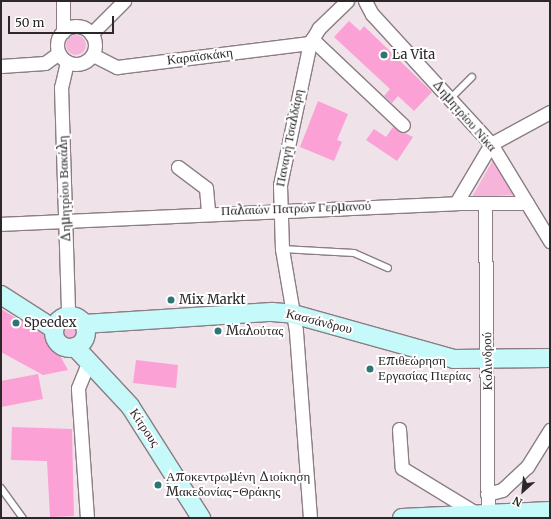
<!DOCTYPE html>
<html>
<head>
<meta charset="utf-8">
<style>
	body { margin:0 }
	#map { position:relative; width:551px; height:519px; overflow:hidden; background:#efe2e9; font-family:Merriweather,serif }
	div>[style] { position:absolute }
	.green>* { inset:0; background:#f7b4da }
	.round { border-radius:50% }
	.building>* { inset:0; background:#fba1d6 }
	.roads { filter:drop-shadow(1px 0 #8a7e84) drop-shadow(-1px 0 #8a7e84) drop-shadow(0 1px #8a7e84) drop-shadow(0 -1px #8a7e84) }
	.lane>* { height:6px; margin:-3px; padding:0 3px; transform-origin:3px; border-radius:3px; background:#fff }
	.street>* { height:13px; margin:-6.5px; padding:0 6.5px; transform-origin:6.5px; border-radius:6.5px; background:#fff }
	.street>.ring { margin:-6.5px; padding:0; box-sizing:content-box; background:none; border:13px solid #fff; border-radius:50% }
	.secondary>* { height:18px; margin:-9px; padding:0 9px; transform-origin:9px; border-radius:9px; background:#c6f9f9 }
	.secondary>.ring { margin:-9px; padding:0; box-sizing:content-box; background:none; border:18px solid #c6f9f9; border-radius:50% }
	.dots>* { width:11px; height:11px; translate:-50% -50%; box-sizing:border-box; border:2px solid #fff; border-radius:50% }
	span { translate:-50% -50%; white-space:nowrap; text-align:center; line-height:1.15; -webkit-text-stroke:4px #fff; paint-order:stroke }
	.poi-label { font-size:13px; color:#2c282a }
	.left { translate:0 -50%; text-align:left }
	.street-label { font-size:13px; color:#2c282a }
	.frame { position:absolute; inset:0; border:2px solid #2c282a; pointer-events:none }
	.north { position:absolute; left:503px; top:471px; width:40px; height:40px; -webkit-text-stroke:3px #fff; paint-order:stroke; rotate:207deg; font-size:11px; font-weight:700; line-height:16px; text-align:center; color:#2c282a }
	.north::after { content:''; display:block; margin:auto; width:14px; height:18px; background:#2c282a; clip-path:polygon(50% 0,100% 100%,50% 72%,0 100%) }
	.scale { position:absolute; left:8px; top:16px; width:106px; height:18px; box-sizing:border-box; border:2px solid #2c282a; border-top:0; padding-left:5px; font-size:12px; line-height:14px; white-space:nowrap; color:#2c282a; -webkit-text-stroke:3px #fff; paint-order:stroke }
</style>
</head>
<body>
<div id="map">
	<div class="green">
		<div class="round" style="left:66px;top:35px;width:20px;height:20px"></div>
		<div style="clip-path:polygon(493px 160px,518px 195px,472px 197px)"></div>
		<div class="round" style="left:61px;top:324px;width:16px;height:16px"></div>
	</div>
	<div class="building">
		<div style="clip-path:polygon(349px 21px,360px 31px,364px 26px,432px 92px,414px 111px,398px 96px,392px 103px,384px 96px,390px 89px,334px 37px)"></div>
		<div style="clip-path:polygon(318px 101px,348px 114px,337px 140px,342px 142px,334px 161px,300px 147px)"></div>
		<div style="clip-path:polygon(393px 127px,413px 137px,397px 161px,366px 140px,374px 129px,386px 137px)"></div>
		<div style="clip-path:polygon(1px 309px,50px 338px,68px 370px,43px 375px,1px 352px)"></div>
		<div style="clip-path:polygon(136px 360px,178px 365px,176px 388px,133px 383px)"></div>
		<div style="clip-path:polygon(38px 374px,43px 399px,1px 407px,1px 381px)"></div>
		<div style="clip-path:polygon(12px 427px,72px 429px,74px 516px,50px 517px,47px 461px,11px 460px)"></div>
	</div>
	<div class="roads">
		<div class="lane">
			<div style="left:450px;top:99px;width:31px;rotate:-45deg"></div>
			<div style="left:282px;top:249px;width:72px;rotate:3.2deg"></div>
			<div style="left:354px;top:253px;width:37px;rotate:24deg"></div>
			<div style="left:1px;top:488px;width:37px;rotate:54deg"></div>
		</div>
		<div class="street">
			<div style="left:365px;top:1px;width:15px;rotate:62deg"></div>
			<div style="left:372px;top:14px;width:176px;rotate:47.5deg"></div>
			<div style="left:491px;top:144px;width:114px;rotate:58.7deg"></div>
			<div class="ring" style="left:57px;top:26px;width:25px;height:25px"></div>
			<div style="left:63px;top:32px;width:31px;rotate:-90deg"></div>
			<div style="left:91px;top:34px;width:47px;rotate:-45deg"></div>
			<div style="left:312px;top:39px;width:125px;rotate:43.4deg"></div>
			<div style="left:93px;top:55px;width:27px;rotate:27deg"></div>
			<div style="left:117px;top:67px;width:194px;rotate:-7.1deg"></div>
			<div style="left:67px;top:62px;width:26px;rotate:103deg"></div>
			<div style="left:61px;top:87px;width:229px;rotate:88.2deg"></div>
			<div style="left:1px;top:66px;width:44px;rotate:-3.9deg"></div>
			<div style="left:45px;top:63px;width:17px;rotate:-36deg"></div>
			<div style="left:178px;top:167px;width:35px;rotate:37deg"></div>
			<div style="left:206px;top:188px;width:24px;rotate:85deg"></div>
			<div style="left:456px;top:203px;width:71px"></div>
			<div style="left:485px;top:203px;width:315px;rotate:89.5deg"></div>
			<div style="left:1px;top:224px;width:455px;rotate:-2.6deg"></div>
			<div style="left:456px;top:203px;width:69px;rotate:-59.3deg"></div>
			<div style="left:491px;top:144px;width:67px;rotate:-28.5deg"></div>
			<div style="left:399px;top:429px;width:39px;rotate:86deg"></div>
			<div style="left:402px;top:468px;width:90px;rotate:31.4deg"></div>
			<div style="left:487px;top:494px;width:16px;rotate:-15deg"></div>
			<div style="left:502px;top:490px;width:34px;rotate:-43deg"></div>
			<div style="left:527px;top:467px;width:44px;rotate:-58.1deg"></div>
			<div style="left:87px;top:518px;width:130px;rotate:-94deg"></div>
			<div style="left:78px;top:388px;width:27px;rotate:-68deg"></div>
			<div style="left:310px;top:518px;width:188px;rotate:-94.3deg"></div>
			<div style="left:296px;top:331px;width:83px;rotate:-99.7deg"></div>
			<div style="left:282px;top:249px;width:64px;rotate:-91.8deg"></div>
			<div style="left:280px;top:185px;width:145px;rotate:-78.1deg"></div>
			<div style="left:310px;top:43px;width:17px;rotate:-59deg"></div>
			<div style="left:319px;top:28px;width:39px;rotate:-44deg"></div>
		</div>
		<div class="secondary">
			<div style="left:1px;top:295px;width:63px;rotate:32.7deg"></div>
			<div class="ring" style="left:54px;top:316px;width:14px;height:14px"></div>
			<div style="left:84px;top:324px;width:188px;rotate:-3.7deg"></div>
			<div style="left:272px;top:312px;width:21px;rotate:5deg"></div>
			<div style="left:293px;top:314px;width:167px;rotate:15.6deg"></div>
			<div style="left:454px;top:359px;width:96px;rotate:-0.6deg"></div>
			<div style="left:75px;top:347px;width:81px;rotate:47deg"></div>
			<div style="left:130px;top:406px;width:133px;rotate:57.6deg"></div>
			<div style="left:402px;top:518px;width:148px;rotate:-2.7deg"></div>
		</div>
	</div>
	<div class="dots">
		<div style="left:384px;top:55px;background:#2d7675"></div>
		<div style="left:171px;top:300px;background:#2d7675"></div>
		<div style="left:16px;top:323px;background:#2d7675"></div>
		<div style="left:218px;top:331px;background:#2d7675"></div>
		<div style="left:370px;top:369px;background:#2d7675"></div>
		<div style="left:158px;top:485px;background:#2d7675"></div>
	</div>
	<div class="poi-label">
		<span class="left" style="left:392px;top:55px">La Vita</span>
		<span class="left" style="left:179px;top:300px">Mix Markt</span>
		<span class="left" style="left:24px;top:323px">Speedex</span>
		<span class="left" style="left:226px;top:331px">Μαλούτας</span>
		<span class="left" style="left:378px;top:369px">Επιθεώρηση<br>Εργασίας Πιερίας</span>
		<span class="left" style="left:166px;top:485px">Αποκεντρωμένη Διοίκηση<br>Μακεδονίας-Θράκης</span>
	</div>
	<div class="street-label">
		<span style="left:200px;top:57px;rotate:-7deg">Καραϊσκάκη</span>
		<span style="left:464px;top:116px;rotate:49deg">Δημητρίου Νίκα</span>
		<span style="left:290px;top:138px;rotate:-79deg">Παναγή Τσαλδάρη</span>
		<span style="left:65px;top:189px;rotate:-92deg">Δημητρίου Βακάλη</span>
		<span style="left:296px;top:209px;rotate:-2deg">Παλαιών Πατρών Γερμανού</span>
		<span style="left:319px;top:322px;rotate:14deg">Κασσάνδρου</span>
		<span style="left:488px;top:361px;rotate:-91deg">Κολινδρού</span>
		<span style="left:144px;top:428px;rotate:56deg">Κίτρους</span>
	</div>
	<div class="frame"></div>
	<div class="north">N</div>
	<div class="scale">50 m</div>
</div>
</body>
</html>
